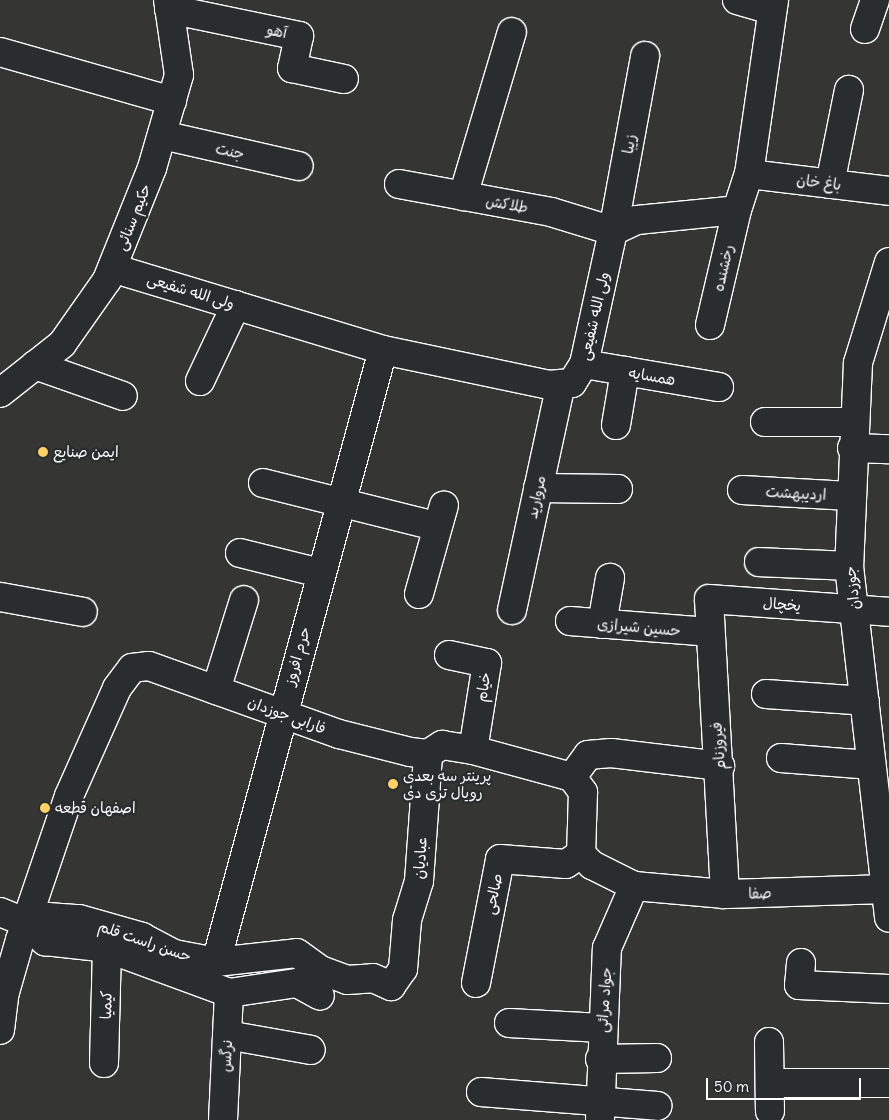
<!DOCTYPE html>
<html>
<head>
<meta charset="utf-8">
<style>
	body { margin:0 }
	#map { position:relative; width:889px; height:1120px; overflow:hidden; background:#353634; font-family:Delius,"Playpen Sans Arabic",sans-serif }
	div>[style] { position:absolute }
	.roads { filter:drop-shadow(1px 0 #fff) drop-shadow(-1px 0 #fff) drop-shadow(0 1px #fff) drop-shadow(0 -1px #fff) }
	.minor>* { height:28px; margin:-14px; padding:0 14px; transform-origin:14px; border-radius:14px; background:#2a2d2e }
	.dots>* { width:14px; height:14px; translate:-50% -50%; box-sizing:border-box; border:2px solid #2a2d2e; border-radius:50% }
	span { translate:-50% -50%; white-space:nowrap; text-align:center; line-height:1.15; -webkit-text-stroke:5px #2a2d2e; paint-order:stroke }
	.street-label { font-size:15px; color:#fff }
	.poi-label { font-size:15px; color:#fff }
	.left { translate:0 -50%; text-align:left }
	.scale { position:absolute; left:706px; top:1078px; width:155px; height:22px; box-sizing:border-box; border:2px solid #fff; border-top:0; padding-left:6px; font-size:15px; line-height:18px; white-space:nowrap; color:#fff; -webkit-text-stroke:4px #2a2d2e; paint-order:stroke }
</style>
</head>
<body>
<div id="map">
	<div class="roads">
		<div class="minor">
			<div style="left:737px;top:0;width:36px;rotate:16deg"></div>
			<div style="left:169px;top:9px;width:133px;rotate:11.7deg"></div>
			<div style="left:299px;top:36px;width:33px;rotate:102deg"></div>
			<div style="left:292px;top:68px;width:53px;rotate:11.9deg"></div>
			<div style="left:865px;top:29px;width:31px;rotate:-71deg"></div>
			<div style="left:0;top:52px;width:179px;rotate:15.9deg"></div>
			<div style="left:162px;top:135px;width:140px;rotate:12.8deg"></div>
			<div style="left:749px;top:174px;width:141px;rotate:6.9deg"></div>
			<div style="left:399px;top:184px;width:155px;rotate:10.4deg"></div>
			<div style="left:551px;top:212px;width:65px;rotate:17deg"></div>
			<div style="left:613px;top:231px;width:178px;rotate:-79.6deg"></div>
			<div style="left:830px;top:184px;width:96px;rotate:-78.6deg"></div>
			<div style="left:463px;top:196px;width:171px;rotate:-73.4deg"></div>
			<div style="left:889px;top:262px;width:106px;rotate:107.1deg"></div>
			<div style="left:858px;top:363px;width:203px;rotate:92.5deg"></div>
			<div style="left:849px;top:566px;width:354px;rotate:83.5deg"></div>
			<div style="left:112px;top:268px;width:283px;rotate:16.8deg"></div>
			<div style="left:383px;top:350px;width:170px;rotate:11.9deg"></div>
			<div style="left:549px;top:385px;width:23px;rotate:-5deg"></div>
			<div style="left:572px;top:383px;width:22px;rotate:-58deg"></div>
			<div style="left:584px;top:364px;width:136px;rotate:-77.7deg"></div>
			<div style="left:613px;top:231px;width:26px;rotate:-25deg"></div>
			<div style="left:637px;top:220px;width:100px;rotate:-5.7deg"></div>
			<div style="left:737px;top:210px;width:38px;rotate:-72deg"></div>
			<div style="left:749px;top:174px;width:176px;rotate:-81.8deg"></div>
			<div style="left:710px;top:325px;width:118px;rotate:-76.8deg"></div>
			<div style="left:584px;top:364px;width:137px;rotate:9.7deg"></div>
			<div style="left:35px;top:365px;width:93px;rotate:19.4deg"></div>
			<div style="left:200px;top:381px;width:84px;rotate:-64.7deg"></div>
			<div style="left:0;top:393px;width:79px;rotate:-38.3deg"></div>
			<div style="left:62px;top:344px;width:78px;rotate:-54.9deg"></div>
			<div style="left:107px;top:280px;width:121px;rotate:-68.1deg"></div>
			<div style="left:152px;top:168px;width:97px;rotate:-73.8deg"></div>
			<div style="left:179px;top:75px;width:76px;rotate:-98.3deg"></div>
			<div style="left:765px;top:422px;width:87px"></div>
			<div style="left:616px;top:425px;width:55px;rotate:-80.5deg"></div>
			<div style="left:852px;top:448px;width:37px;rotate:2deg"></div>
			<div style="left:263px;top:483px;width:178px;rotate:14deg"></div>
			<div style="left:538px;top:488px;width:80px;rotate:0.7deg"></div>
			<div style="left:742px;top:490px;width:108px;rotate:3.2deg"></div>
			<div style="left:240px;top:553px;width:82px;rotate:14deg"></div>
			<div style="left:759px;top:562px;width:90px;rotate:2.5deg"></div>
			<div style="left:419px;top:594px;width:92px;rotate:-74.3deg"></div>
			<div style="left:0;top:597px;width:84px;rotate:10.2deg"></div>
			<div style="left:512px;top:610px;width:231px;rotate:-77.8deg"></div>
			<div style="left:570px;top:621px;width:139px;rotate:4.5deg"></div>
			<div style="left:602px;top:624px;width:47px;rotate:-80.1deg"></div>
			<div style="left:449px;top:655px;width:39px;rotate:12deg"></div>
			<div style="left:487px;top:663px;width:88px;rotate:99.1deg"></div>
			<div style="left:216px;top:690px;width:94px;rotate:-72.7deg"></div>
			<div style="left:766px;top:694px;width:99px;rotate:4deg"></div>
			<div style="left:781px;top:758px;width:88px;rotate:4.5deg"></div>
			<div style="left:572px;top:777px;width:27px;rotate:-54deg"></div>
			<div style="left:588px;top:755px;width:23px;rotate:-5deg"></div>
			<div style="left:611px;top:753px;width:110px;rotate:6.8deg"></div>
			<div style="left:725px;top:894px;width:295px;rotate:-93.1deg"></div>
			<div style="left:709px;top:599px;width:180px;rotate:4.1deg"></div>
			<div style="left:0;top:912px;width:27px;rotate:22deg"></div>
			<div style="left:25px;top:922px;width:28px;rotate:44deg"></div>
			<div style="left:45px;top:941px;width:62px;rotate:6.4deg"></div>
			<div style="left:107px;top:948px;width:130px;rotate:20.2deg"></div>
			<div style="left:229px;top:993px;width:69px;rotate:-8.4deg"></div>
			<div style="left:297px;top:983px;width:26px;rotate:29deg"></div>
			<div style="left:25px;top:922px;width:23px;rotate:-13deg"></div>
			<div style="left:47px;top:917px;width:32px;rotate:4deg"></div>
			<div style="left:79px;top:919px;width:66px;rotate:15.9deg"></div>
			<div style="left:142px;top:937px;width:36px;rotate:28deg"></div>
			<div style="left:174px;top:954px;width:43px;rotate:10.8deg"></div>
			<div style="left:216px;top:962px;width:81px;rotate:-6.3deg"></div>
			<div style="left:297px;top:953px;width:29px;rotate:36deg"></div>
			<div style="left:320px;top:970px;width:29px;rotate:20deg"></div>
			<div style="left:347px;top:980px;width:26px;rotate:-4deg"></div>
			<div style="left:373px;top:978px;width:20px;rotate:24deg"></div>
			<div style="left:391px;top:986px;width:21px;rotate:-55deg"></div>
			<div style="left:403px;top:969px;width:49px;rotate:-85.3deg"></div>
			<div style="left:407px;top:920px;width:41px;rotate:-72.9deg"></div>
			<div style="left:419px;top:881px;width:127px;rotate:-85.9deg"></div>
			<div style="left:216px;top:962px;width:634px;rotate:-74.74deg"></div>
			<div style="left:801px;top:963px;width:22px;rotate:95deg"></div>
			<div style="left:799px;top:985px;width:90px;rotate:2.5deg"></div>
			<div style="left:476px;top:983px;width:126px;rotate:-79deg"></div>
			<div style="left:500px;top:859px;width:66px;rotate:4.3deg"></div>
			<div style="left:566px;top:864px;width:18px;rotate:-34deg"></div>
			<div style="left:509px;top:1023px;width:93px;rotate:3.1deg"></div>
			<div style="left:0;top:1030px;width:38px;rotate:-83deg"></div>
			<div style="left:5px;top:992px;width:54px;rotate:-73.9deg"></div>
			<div style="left:20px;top:940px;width:152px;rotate:-71.2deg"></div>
			<div style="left:69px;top:796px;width:118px;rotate:-66deg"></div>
			<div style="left:117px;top:688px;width:25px;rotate:-53deg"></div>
			<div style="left:132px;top:668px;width:17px;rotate:-7deg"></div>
			<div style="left:149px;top:666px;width:202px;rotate:19.7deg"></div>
			<div style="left:339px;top:734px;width:73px;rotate:14.2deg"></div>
			<div style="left:410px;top:752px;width:18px;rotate:6deg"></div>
			<div style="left:428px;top:754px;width:17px;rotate:-33deg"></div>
			<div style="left:442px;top:745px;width:31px;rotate:9deg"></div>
			<div style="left:473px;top:750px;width:103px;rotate:15.3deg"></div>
			<div style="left:572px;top:777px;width:19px;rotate:54deg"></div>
			<div style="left:583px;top:792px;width:62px;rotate:91.8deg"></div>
			<div style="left:581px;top:854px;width:16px;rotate:45deg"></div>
			<div style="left:592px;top:865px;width:47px;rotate:26.6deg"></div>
			<div style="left:634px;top:886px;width:91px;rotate:5deg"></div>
			<div style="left:725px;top:894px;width:161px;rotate:-1.8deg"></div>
			<div style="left:227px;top:1035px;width:85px;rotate:10.1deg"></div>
			<div style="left:769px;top:1042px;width:69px;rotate:89.2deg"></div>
			<div style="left:600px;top:1059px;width:57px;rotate:-1deg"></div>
			<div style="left:104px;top:1063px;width:115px;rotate:-88.5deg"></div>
			<div style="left:772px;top:1083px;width:117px"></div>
			<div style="left:481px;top:1092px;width:177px;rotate:4.5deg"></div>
			<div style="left:223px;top:1120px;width:127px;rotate:-87.3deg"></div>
			<div style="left:600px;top:1120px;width:172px;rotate:-87.7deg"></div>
			<div style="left:607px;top:948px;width:68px;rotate:-66.5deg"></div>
		</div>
	</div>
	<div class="dots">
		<div style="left:43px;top:452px;background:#ffd166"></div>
		<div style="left:393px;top:784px;background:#ffd166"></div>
		<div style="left:45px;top:808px;background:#ffd166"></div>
	</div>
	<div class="street-label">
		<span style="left:277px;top:31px;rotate:11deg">آهو</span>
		<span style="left:629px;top:144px;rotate:-80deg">زیبا</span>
		<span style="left:230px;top:151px;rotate:12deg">جنت</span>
		<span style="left:819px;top:182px;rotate:7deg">باغ خان</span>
		<span style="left:507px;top:204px;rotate:10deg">طلاکش</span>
		<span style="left:133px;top:217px;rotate:-68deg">حکیم سنائی</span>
		<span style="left:723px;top:268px;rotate:-77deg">رخشنده</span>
		<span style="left:191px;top:291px;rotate:17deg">ولی الله شفیعی</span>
		<span style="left:594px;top:316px;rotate:-77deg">ولی الله شفیعی</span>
		<span style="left:652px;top:376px;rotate:10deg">همسایه</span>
		<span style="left:796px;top:493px;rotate:3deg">اردیبهشت</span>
		<span style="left:536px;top:497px;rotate:-78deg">مروارید</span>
		<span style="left:852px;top:588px;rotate:-97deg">جوزدان</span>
		<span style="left:782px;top:604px;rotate:4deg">یخچال</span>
		<span style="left:639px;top:627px;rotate:5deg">حسین شیرازی</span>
		<span style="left:297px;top:656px;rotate:-74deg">حرم افروز</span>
		<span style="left:483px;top:687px;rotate:-81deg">خیام</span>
		<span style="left:287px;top:715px;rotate:20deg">فارابی جوزدان</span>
		<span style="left:718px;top:746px;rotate:-95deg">فیروزنام</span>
		<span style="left:420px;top:858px;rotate:-86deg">عبادیان</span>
		<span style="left:760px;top:893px;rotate:-2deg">صفا</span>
		<span style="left:493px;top:894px;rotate:-79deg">صالحی</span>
		<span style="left:145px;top:941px;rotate:19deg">حسن راست قلم</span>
		<span style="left:604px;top:1000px;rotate:-86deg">جواد مرائی</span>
		<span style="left:106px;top:1005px;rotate:-89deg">کیمیا</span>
		<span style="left:226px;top:1056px;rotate:-87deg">نرگس</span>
	</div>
	<div class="poi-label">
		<span class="left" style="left:53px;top:452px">ایمن صنایع</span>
		<span class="left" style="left:403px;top:784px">پرینتر سه بعدی<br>رویال تری دی</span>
		<span class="left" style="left:55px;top:808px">اصفهان قطعه</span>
	</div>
	<div class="scale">50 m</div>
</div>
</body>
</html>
